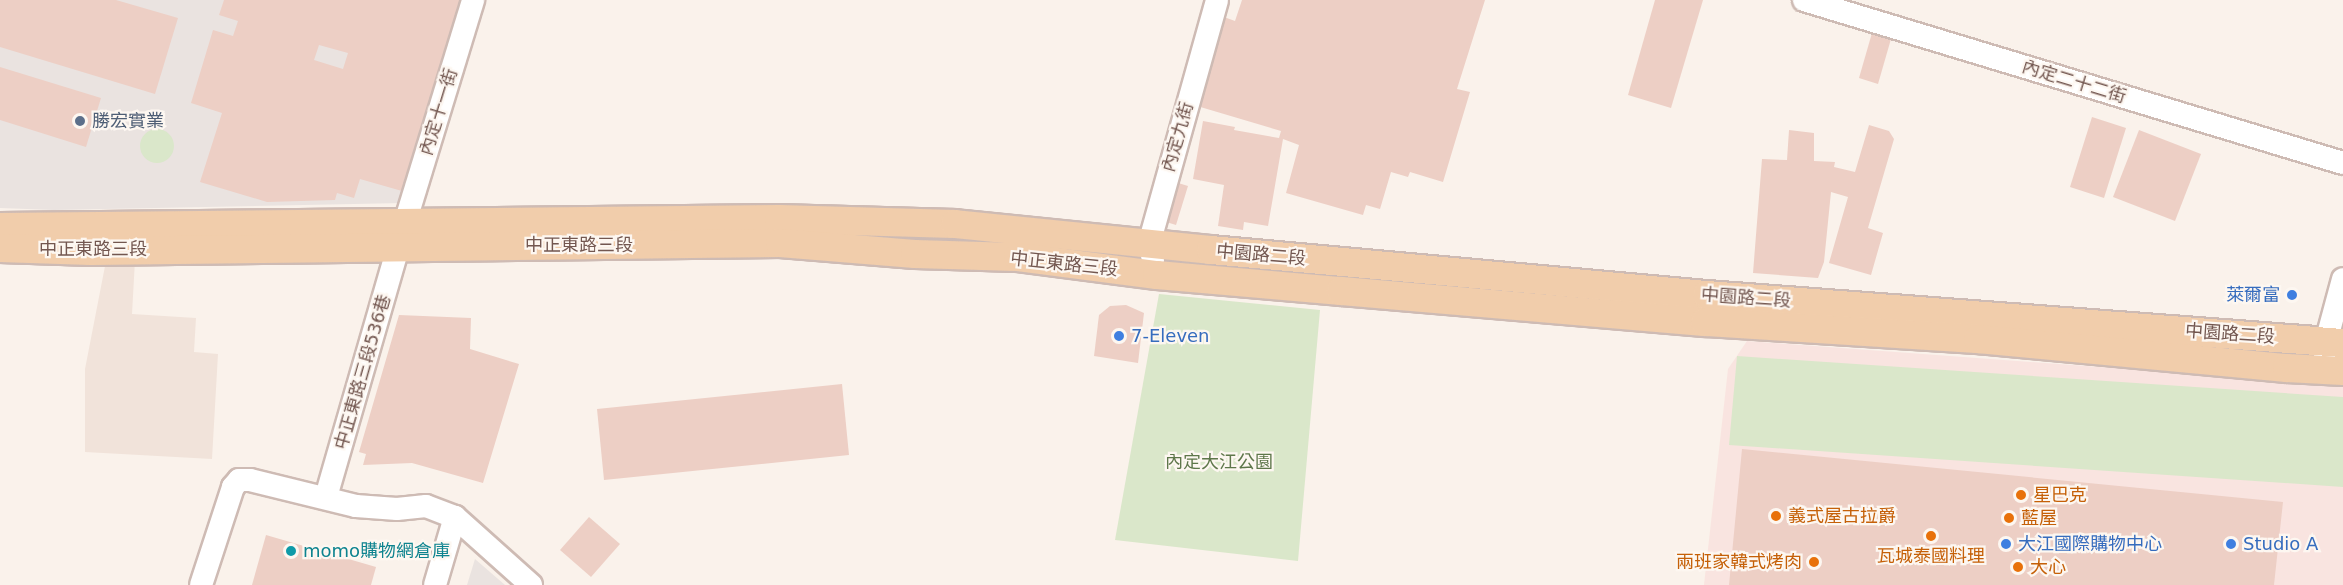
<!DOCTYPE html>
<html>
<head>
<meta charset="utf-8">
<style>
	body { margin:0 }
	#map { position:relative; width:2343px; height:585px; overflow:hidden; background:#faf2eb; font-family:"DejaVu Sans","Noto Sans TC",sans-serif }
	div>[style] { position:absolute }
	.residential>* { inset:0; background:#f1e3da }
	.commercial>* { inset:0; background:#f9e4e0 }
	.industrial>* { inset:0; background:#eae3e0 }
	.green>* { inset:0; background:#dae7ca }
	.round { border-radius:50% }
	.building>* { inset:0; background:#edcfc5 }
	.roads { filter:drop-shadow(2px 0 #cebbb4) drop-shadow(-2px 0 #cebbb4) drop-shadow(0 2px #cebbb4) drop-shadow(0 -2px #cebbb4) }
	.minor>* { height:22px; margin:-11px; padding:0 11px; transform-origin:11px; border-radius:11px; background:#fff }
	.major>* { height:28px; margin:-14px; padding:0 14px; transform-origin:14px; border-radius:14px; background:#f1cdab }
	.dots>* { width:16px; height:16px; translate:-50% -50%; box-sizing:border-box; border:3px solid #fdf7f1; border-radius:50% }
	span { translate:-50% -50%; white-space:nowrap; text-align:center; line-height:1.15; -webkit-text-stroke:4.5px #fdf7f1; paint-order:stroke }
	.street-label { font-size:18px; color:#735750 }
	.service-label { font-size:18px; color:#4e5e75 }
	.left { translate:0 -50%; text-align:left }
	.shop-label { font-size:18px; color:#366cbe }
	.right { translate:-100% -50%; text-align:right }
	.park-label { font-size:18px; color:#5e774a }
	.food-label { font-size:18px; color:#c56008 }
	.culture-label { font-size:18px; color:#0d838f }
</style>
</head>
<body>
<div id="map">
	<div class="residential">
		<div style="clip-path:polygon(135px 260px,132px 314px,196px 318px,194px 352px,218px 354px,212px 459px,85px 452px,85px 369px,106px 261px)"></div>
	</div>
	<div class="commercial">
		<div style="clip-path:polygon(1747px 341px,2343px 385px,2343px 585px,1704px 585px,1728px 369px)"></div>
	</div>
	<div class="industrial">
		<div style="clip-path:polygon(0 0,464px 0,404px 203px,54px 210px,0 208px)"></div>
		<div style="clip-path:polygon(475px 559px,505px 585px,467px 585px)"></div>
	</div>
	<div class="green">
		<div class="round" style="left:140px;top:129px;width:34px;height:34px"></div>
		<div style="clip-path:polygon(1159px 294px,1320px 310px,1298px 561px,1115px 540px)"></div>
		<div style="clip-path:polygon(1737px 356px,2343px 397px,2343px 487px,1729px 445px)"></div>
	</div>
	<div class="building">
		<div style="clip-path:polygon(0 0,116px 0,178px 18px,155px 94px,0 47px)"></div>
		<div style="clip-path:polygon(evenodd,224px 0,461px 0,402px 191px,360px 179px,354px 198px,337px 193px,335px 200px,267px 202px,200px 182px,222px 113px,191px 103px,213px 30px,233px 36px,238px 21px,219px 15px,224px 0,319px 45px,348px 53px,343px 69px,314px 60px,319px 45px)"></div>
		<div style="clip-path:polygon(1242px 0,1485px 0,1457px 89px,1470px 92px,1443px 182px,1410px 172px,1408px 177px,1391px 172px,1380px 209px,1366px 205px,1363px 215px,1286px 193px,1299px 145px,1283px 139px,1268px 226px,1244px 222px,1243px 230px,1218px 226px,1224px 185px,1193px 179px,1203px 121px,1235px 127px,1234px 130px,1279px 138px,1281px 131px,1197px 106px,1224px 17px,1235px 21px)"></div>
		<div style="clip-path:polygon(1655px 0,1703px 0,1671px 108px,1628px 95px)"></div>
		<div style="clip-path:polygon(1874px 26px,1893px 32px,1878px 84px,1859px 78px)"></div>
		<div style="clip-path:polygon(0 67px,101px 98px,86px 147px,0 120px)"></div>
		<div style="clip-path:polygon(2092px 117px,2126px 128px,2104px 198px,2070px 187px)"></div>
		<div style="clip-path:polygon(1869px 125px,1889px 131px,1894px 139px,1868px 228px,1883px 233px,1871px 275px,1829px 263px,1848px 197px,1831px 192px,1824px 262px,1818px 278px,1753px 273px,1762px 159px,1787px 160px,1789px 130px,1814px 133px,1814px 161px,1835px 162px,1834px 167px,1855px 172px)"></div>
		<div style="clip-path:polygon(2139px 130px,2201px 154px,2175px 221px,2113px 197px)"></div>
		<div style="clip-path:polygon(1175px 182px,1188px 186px,1176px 225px,1163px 221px)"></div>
		<div style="clip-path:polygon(1126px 305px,1144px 313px,1138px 363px,1094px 356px,1099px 315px,1110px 306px)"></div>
		<div style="clip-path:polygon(399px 315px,471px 318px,470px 349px,519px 364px,483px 483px,412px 463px,363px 465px,366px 454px,359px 452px)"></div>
		<div style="clip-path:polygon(842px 384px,849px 455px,604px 480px,597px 409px)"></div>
		<div style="clip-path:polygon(1742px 449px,2283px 502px,2274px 585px,1729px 585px)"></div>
		<div style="clip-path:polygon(589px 517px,620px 544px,591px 577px,560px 550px)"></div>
		<div style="clip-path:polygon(266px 535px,376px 567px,371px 585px,252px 585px)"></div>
	</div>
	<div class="roads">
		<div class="minor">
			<div style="left:1804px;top:0;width:563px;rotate:16.83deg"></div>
			<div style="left:1153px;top:259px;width:16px;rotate:-105deg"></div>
			<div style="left:1149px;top:244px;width:253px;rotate:-74.4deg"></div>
			<div style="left:2325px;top:356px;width:14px;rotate:-86deg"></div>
			<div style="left:2326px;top:342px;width:65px;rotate:-74.9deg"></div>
			<div style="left:326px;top:497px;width:285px;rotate:-73.9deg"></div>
			<div style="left:405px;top:223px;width:233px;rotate:-73deg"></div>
			<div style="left:201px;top:585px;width:103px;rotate:-71.9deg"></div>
			<div style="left:233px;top:487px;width:9px;rotate:-49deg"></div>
			<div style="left:239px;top:480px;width:11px"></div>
			<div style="left:250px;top:480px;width:109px;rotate:13.8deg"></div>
			<div style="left:356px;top:506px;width:41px;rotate:4.2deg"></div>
			<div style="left:397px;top:509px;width:29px;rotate:-6deg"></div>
			<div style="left:426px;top:506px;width:31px;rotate:21deg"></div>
			<div style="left:455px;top:517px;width:102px;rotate:41.8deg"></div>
			<div style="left:435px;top:585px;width:71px;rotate:-73.6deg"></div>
		</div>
		<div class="major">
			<div style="left:0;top:227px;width:779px;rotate:-0.59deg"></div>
			<div style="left:779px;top:219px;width:176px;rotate:1.6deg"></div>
			<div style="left:955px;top:224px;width:257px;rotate:5.8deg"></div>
			<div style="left:1211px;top:250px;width:498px;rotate:5.2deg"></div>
			<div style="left:1707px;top:295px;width:638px;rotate:4.32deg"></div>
			<div style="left:0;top:248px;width:91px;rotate:1.9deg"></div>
			<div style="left:91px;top:251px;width:689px;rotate:-0.67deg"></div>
			<div style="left:780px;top:243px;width:135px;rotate:4.7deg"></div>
			<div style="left:915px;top:254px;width:103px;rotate:1.7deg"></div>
			<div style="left:1018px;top:257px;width:140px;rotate:7.4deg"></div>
			<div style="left:1157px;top:275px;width:185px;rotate:5deg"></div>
			<div style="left:1341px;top:291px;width:365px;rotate:4.9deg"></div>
			<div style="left:1705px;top:322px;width:274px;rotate:3.6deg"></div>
			<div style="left:1978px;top:339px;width:310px;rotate:5.4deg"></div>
			<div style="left:2287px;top:368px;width:56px;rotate:3.1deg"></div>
		</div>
	</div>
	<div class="dots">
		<div style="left:80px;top:121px;background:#5c6f8a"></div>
		<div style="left:2292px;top:295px;background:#3f7fe0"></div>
		<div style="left:1119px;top:336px;background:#3f7fe0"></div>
		<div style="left:2021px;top:495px;background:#e8710a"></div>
		<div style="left:1776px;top:516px;background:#e8710a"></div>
		<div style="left:2009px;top:518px;background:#e8710a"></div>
		<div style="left:1931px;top:536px;background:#e8710a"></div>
		<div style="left:2006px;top:544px;background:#3f7fe0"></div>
		<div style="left:2231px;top:544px;background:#3f7fe0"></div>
		<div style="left:291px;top:551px;background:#0f9aa8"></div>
		<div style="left:1814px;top:562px;background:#e8710a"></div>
		<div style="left:2018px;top:567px;background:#e8710a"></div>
	</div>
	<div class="street-label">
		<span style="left:2074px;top:82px;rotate:17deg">內定二十二街</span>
		<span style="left:439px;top:112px;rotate:-73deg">內定十一街</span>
		<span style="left:1178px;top:137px;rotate:-74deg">內定九街</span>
		<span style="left:579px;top:245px">中正東路三段</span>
		<span style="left:93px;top:249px">中正東路三段</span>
		<span style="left:1261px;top:255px;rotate:5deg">中園路二段</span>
		<span style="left:1064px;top:264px;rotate:6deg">中正東路三段</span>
		<span style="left:1746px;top:298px;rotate:4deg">中園路二段</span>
		<span style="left:2230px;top:334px;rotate:4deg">中園路二段</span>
		<span style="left:363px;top:372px;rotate:-74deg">中正東路三段536巷</span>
	</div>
	<div class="service-label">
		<span class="left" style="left:92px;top:121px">勝宏實業</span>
	</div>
	<div class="shop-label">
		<span class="right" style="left:2280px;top:295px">萊爾富</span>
		<span class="left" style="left:1131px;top:336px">7-Eleven</span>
		<span class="left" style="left:2018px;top:544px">大江國際購物中心</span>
		<span class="left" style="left:2243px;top:544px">Studio A</span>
	</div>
	<div class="park-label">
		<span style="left:1219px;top:462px">內定大江公園</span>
	</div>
	<div class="food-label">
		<span class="left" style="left:2033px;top:495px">星巴克</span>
		<span class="left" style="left:1788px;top:516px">義式屋古拉爵</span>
		<span class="left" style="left:2021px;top:518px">藍屋</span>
		<span style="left:1931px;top:556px">瓦城泰國料理</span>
		<span class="right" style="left:1802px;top:562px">兩班家韓式烤肉</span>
		<span class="left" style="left:2030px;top:567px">大心</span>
	</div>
	<div class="culture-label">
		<span class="left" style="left:303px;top:551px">momo購物網倉庫</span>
	</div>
</div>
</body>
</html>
